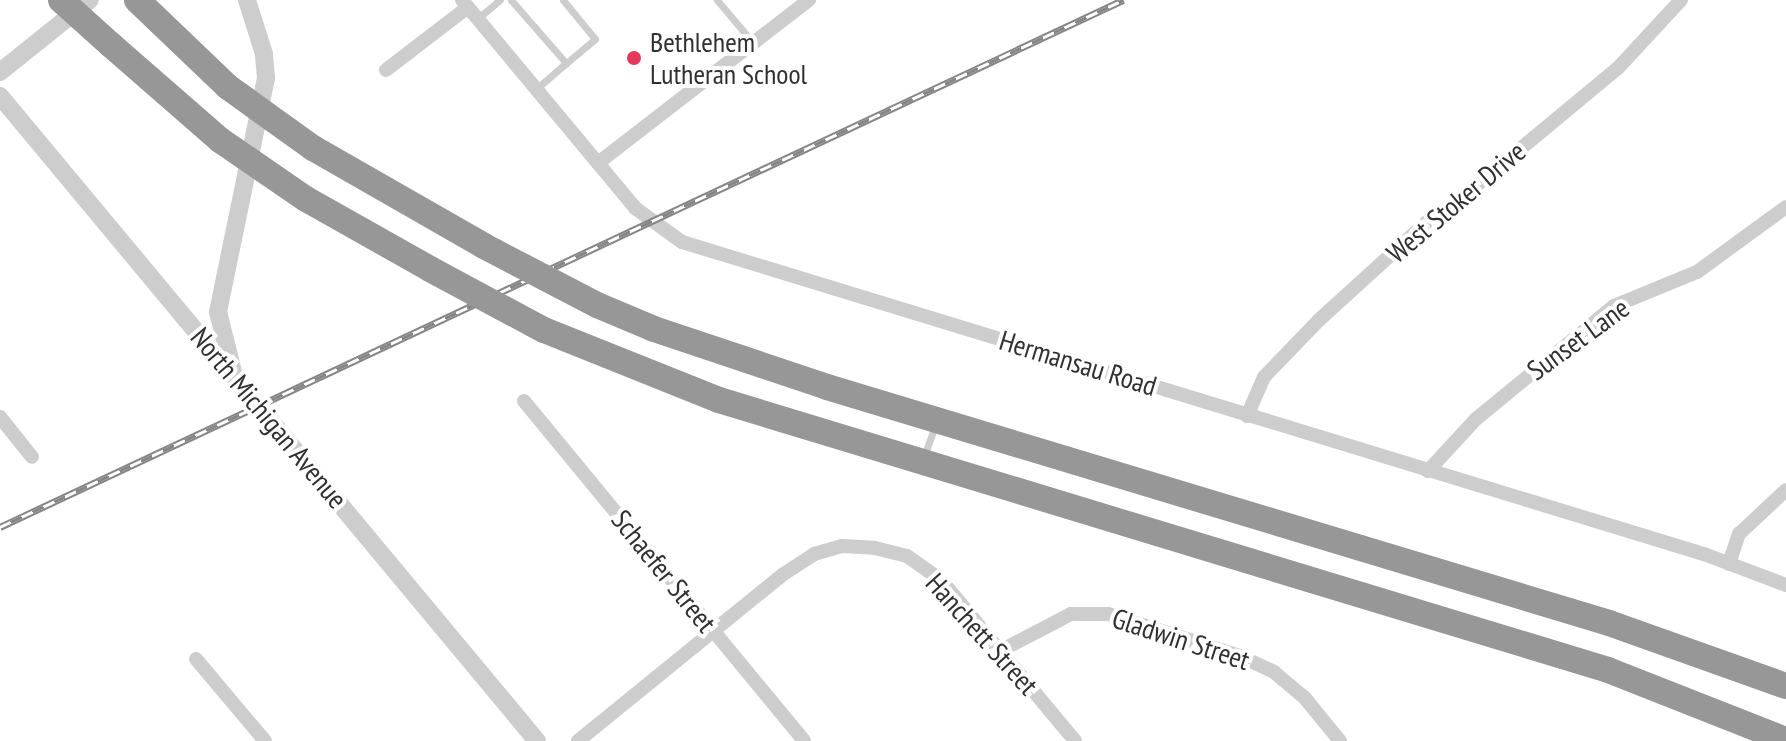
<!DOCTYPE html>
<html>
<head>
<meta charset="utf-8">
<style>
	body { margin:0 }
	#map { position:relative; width:1786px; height:741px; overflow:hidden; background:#fff; font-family:"PT Sans Narrow",sans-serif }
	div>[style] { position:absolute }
	.service>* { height:7px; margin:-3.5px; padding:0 3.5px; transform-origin:3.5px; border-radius:3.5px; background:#cdcdcd }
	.minor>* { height:14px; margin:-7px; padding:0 7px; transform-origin:7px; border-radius:7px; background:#cdcdcd }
	.tertiary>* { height:18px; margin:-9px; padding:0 9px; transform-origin:9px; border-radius:9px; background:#cdcdcd }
	.motorway>* { height:26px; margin:-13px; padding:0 13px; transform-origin:13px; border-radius:13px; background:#979797 }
	.rail>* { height:7px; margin-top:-3.5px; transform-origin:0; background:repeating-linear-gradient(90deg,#fff 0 12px,#858585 0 24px); box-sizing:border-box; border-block:2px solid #858585 }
	.motorway-bridge>* { height:26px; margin:-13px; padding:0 13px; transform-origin:13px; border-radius:13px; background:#979797 }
	.dots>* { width:22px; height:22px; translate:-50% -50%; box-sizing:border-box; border:4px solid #fff; border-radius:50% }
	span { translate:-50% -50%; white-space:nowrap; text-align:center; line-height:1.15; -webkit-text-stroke:8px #fff; paint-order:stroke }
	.poi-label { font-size:28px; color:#303030 }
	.left { translate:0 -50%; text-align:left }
	.street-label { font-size:28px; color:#303030 }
</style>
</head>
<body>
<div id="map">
	<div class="service">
		<div style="left:511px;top:0;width:84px;rotate:48.9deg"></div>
		<div style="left:566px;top:63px;width:40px;rotate:139deg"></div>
		<div style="left:563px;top:0;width:50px;rotate:50.6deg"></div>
		<div style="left:595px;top:39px;width:38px;rotate:140deg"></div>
		<div style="left:717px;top:0;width:57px;rotate:49.9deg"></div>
		<div style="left:477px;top:19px;width:30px;rotate:-40deg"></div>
		<div style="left:924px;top:456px;width:32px;rotate:-70deg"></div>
	</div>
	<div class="minor">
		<div style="left:462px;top:0;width:271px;rotate:50.2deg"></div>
		<div style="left:635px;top:208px;width:58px;rotate:35.9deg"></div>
		<div style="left:682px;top:242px;width:1069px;rotate:16.98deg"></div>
		<div style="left:1704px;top:554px;width:88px;rotate:20.7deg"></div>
		<div style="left:386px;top:70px;width:103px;rotate:-37.5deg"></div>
		<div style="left:598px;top:163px;width:267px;rotate:-37.7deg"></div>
		<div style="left:524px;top:401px;width:440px;rotate:50.5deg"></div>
		<div style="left:1247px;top:416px;width:43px;rotate:-66.4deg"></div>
		<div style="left:1264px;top:377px;width:79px;rotate:-46deg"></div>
		<div style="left:1319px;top:320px;width:151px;rotate:-42.3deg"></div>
		<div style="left:1431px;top:218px;width:35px;rotate:-33deg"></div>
		<div style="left:1460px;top:199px;width:205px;rotate:-39.7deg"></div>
		<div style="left:1618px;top:68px;width:93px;rotate:-47.2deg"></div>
		<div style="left:0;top:417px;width:51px;rotate:51.3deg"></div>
		<div style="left:1428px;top:471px;width:71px;rotate:-47.3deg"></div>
		<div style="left:1476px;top:419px;width:178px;rotate:-39.3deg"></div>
		<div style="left:1614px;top:306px;width:90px;rotate:-22.3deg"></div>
		<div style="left:1697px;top:272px;width:110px;rotate:-36.1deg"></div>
		<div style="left:1729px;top:564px;width:32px;rotate:-72deg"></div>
		<div style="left:1739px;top:534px;width:64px;rotate:-43.1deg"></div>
		<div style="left:1000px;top:651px;width:80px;rotate:-27.5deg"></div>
		<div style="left:1071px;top:614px;width:37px"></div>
		<div style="left:1108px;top:614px;width:139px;rotate:17.7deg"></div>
		<div style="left:1240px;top:656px;width:38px;rotate:25deg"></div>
		<div style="left:1274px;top:672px;width:39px;rotate:40deg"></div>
		<div style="left:1304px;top:697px;width:57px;rotate:50.7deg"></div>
		<div style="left:196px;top:659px;width:107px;rotate:49.9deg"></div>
		<div style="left:578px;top:741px;width:263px;rotate:-39.1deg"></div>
		<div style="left:782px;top:575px;width:38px;rotate:-33deg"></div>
		<div style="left:814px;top:554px;width:29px;rotate:-16deg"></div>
		<div style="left:842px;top:546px;width:33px;rotate:3deg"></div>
		<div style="left:875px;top:548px;width:33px;rotate:14deg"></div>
		<div style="left:907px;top:556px;width:42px;rotate:35.2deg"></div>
		<div style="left:941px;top:580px;width:209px;rotate:50.2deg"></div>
	</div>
	<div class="tertiary">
		<div style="left:0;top:72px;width:115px;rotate:-38.7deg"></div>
		<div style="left:0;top:96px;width:839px;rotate:50.22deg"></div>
		<div style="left:233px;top:372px;width:62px;rotate:-104deg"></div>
		<div style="left:218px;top:312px;width:239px;rotate:-78.4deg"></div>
		<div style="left:266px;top:78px;width:24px;rotate:-95deg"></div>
		<div style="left:264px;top:54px;width:57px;rotate:-107.5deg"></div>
	</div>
	<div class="motorway">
		<div style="left:137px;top:0;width:126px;rotate:43.7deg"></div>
		<div style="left:111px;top:45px;width:145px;rotate:41.1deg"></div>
		<div style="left:313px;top:148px;width:197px;rotate:29.8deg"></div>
		<div style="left:306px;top:199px;width:142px;rotate:29.4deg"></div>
		<div style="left:597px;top:305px;width:62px;rotate:22.8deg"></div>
		<div style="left:654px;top:329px;width:182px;rotate:18.5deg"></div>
		<div style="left:827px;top:387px;width:817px;rotate:16.79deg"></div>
		<div style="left:1609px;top:623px;width:188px;rotate:19.6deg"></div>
		<div style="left:544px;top:330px;width:188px;rotate:21.8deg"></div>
		<div style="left:719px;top:400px;width:929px;rotate:16.89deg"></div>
		<div style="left:1608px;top:670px;width:191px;rotate:21.5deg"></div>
	</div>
	<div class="rail">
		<div style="left:0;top:527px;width:1241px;rotate:-25.14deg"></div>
	</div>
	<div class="motorway-bridge">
		<div style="left:61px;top:0;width:67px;rotate:42deg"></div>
		<div style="left:228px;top:87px;width:105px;rotate:35.7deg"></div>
		<div style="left:220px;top:140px;width:104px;rotate:34.5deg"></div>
		<div style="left:484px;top:246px;width:127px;rotate:27.6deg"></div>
		<div style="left:430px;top:269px;width:129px;rotate:28.2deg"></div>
	</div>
	<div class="dots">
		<div style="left:634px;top:58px;background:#e3375c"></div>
	</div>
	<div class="poi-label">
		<span class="left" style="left:650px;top:58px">Bethlehem<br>Lutheran School</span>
	</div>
	<div class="street-label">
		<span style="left:1456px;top:202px;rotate:-40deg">West Stoker Drive</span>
		<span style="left:1578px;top:339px;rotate:-36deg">Sunset Lane</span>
		<span style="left:1078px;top:363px;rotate:17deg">Hermansau Road</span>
		<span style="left:269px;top:418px;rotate:50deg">North Michigan Avenue</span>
		<span style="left:664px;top:571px;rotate:51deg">Schaefer Street</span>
		<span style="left:982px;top:634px;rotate:48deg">Hanchett Street</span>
		<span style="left:1181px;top:639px;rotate:18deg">Gladwin Street</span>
	</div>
</div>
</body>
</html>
